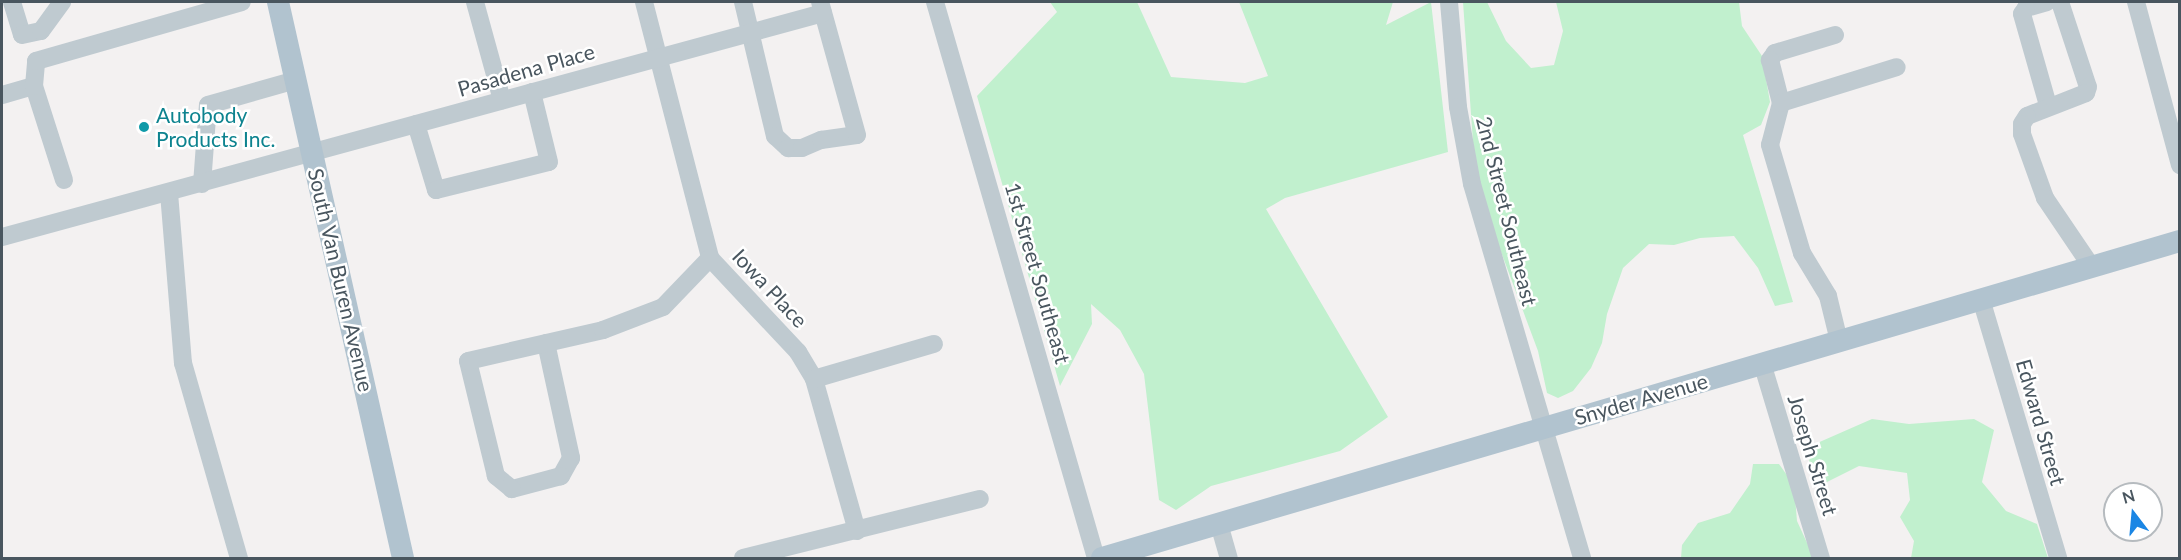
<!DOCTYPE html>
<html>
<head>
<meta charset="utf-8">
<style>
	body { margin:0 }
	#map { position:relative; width:2181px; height:560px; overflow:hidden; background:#f3f1f1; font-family:Lato,sans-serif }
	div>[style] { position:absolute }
	.green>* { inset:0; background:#c1f0ce }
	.minor>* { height:18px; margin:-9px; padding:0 9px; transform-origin:9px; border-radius:9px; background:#bfcad0 }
	.major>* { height:22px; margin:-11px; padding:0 11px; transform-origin:11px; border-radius:11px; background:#b1c3cf }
	.dots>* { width:16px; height:16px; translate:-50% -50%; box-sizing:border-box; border:3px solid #fff; border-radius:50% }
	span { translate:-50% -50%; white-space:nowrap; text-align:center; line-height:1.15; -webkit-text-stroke:5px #fff; paint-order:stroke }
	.street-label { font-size:21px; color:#49565f }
	.culture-label { font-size:21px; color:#0d838f }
	.left { translate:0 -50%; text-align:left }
	.frame { position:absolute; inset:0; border:3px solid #49565f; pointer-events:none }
	.north { position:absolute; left:2103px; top:482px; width:60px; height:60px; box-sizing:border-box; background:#fff; border:2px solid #b6bbbf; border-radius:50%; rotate:344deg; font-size:16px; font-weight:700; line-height:24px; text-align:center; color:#49565f }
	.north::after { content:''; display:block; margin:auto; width:21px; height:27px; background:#1b86e4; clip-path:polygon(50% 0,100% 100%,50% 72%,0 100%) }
</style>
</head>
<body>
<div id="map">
	<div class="green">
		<div style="clip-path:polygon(1050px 2px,1137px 2px,1171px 77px,1245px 83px,1268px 76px,1239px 2px,1393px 2px,1386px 25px,1431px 2px,1448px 152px,1285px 198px,1266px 209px,1388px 417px,1340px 451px,1211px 486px,1176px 510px,1159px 500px,1144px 374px,1120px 330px,1091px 304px,1092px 324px,1060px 386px,977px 96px,1057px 12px)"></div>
		<div style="clip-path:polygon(1463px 2px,1487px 2px,1506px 41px,1531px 68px,1554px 65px,1563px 31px,1556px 2px,1739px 2px,1742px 26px,1762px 56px,1770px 102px,1761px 125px,1743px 135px,1793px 302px,1775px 306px,1758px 268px,1734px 236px,1700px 238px,1674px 245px,1649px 244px,1623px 268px,1607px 314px,1602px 343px,1591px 368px,1573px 391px,1558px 398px,1547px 393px,1538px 351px,1488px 217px,1474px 156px)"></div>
		<div style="clip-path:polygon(1872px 419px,1909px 424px,1974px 419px,1994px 430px,1982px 482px,2006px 511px,2037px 524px,2048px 558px,1911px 558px,1914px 541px,1900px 517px,1910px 500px,1907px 473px,1859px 466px,1823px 484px,1808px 464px,1815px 444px)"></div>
		<div style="clip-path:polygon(1753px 464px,1779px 464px,1794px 485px,1797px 521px,1814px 558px,1681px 558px,1682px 545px,1698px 523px,1730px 513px,1750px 484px)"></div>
	</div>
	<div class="minor">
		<div style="left:12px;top:2px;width:34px;rotate:73deg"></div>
		<div style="left:22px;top:35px;width:19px;rotate:-12deg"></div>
		<div style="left:41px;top:31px;width:36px;rotate:-54deg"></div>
		<div style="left:475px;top:2px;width:102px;rotate:74.6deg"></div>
		<div style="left:644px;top:2px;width:264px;rotate:75.5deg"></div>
		<div style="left:710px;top:258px;width:129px;rotate:46.9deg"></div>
		<div style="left:798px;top:352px;width:31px;rotate:59deg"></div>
		<div style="left:814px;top:379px;width:158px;rotate:74.2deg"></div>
		<div style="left:743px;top:2px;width:138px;rotate:76.6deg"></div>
		<div style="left:775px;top:136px;width:18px;rotate:43deg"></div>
		<div style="left:788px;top:148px;width:14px"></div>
		<div style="left:802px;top:148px;width:21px;rotate:-23deg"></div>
		<div style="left:821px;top:140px;width:36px;rotate:-8deg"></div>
		<div style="left:857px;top:135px;width:138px;rotate:-105.5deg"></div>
		<div style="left:935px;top:2px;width:579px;rotate:73.85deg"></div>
		<div style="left:1449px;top:2px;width:105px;rotate:85.1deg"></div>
		<div style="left:1458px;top:107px;width:78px;rotate:79.7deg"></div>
		<div style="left:1472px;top:184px;width:390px;rotate:73.6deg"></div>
		<div style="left:2047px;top:2px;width:22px;rotate:164deg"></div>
		<div style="left:2026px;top:8px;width:7px;rotate:124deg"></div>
		<div style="left:2022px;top:14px;width:95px;rotate:74.1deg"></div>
		<div style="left:2060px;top:2px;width:89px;rotate:71.8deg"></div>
		<div style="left:2088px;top:87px;width:6px;rotate:108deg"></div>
		<div style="left:2086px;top:93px;width:63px;rotate:158.7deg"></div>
		<div style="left:2027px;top:116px;width:9px;rotate:122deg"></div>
		<div style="left:2022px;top:124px;width:10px;rotate:90deg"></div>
		<div style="left:2022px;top:134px;width:68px;rotate:70.2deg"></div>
		<div style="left:2045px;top:198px;width:82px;rotate:55.9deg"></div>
		<div style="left:2136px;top:2px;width:169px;rotate:74.9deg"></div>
		<div style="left:1835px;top:35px;width:63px;rotate:163.3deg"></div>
		<div style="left:1775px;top:53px;width:9px;rotate:126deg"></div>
		<div style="left:1770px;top:60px;width:44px;rotate:75.7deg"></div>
		<div style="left:1781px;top:103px;width:43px;rotate:104.7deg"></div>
		<div style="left:1770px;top:145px;width:113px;rotate:73.5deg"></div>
		<div style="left:1802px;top:253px;width:50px;rotate:58.8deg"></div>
		<div style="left:1828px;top:296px;width:46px;rotate:76.3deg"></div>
		<div style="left:2px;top:95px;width:33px;rotate:-16deg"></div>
		<div style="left:1781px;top:103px;width:121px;rotate:-17.2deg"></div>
		<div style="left:416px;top:124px;width:69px;rotate:73.1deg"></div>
		<div style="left:436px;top:190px;width:116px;rotate:-13.9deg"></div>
		<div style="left:549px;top:162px;width:72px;rotate:-103.7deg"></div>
		<div style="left:64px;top:180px;width:99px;rotate:-107.7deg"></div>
		<div style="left:34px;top:86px;width:25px;rotate:-85deg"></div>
		<div style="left:36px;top:61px;width:214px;rotate:-16deg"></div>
		<div style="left:202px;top:184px;width:79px;rotate:-85.7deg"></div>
		<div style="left:208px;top:105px;width:91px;rotate:-15.9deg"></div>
		<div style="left:169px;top:193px;width:171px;rotate:85.3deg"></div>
		<div style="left:183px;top:363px;width:203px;rotate:74deg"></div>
		<div style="left:2px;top:237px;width:851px;rotate:-15.26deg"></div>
		<div style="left:1981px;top:299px;width:270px;rotate:73.4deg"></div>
		<div style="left:546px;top:343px;width:118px;rotate:77.7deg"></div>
		<div style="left:571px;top:458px;width:21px;rotate:119deg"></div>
		<div style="left:561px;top:476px;width:51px;rotate:165.1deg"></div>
		<div style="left:512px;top:489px;width:21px;rotate:-141deg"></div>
		<div style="left:496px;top:476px;width:118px;rotate:-103.7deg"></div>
		<div style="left:468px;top:361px;width:139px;rotate:-12.9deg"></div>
		<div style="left:603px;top:330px;width:64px;rotate:-21deg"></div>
		<div style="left:663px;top:307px;width:68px;rotate:-46.2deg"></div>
		<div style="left:1762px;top:363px;width:204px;rotate:73.2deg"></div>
		<div style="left:814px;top:379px;width:125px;rotate:-16.3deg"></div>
		<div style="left:1219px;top:524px;width:35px;rotate:74deg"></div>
		<div style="left:743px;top:558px;width:244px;rotate:-14deg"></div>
	</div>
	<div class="major">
		<div style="left:278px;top:2px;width:570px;rotate:77.33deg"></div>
		<div style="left:1102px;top:558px;width:1124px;rotate:-16.39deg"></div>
	</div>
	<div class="dots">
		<div style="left:144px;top:127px;background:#0f9aa8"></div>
	</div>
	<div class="street-label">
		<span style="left:526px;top:70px;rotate:-16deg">Pasadena Place</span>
		<span style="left:1507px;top:211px;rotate:76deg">2nd Street Southeast</span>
		<span style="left:1038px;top:273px;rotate:74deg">1st Street Southeast</span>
		<span style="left:341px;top:280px;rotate:77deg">South Van Buren Avenue</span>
		<span style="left:770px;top:288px;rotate:47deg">Iowa Place</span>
		<span style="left:1641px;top:399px;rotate:-16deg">Snyder Avenue</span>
		<span style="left:2041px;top:422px;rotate:74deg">Edward Street</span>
		<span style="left:1813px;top:455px;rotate:73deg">Joseph Street</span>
	</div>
	<div class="culture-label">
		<span class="left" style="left:156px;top:127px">Autobody<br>Products Inc.</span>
	</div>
	<div class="frame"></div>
	<div class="north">N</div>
</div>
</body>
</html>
